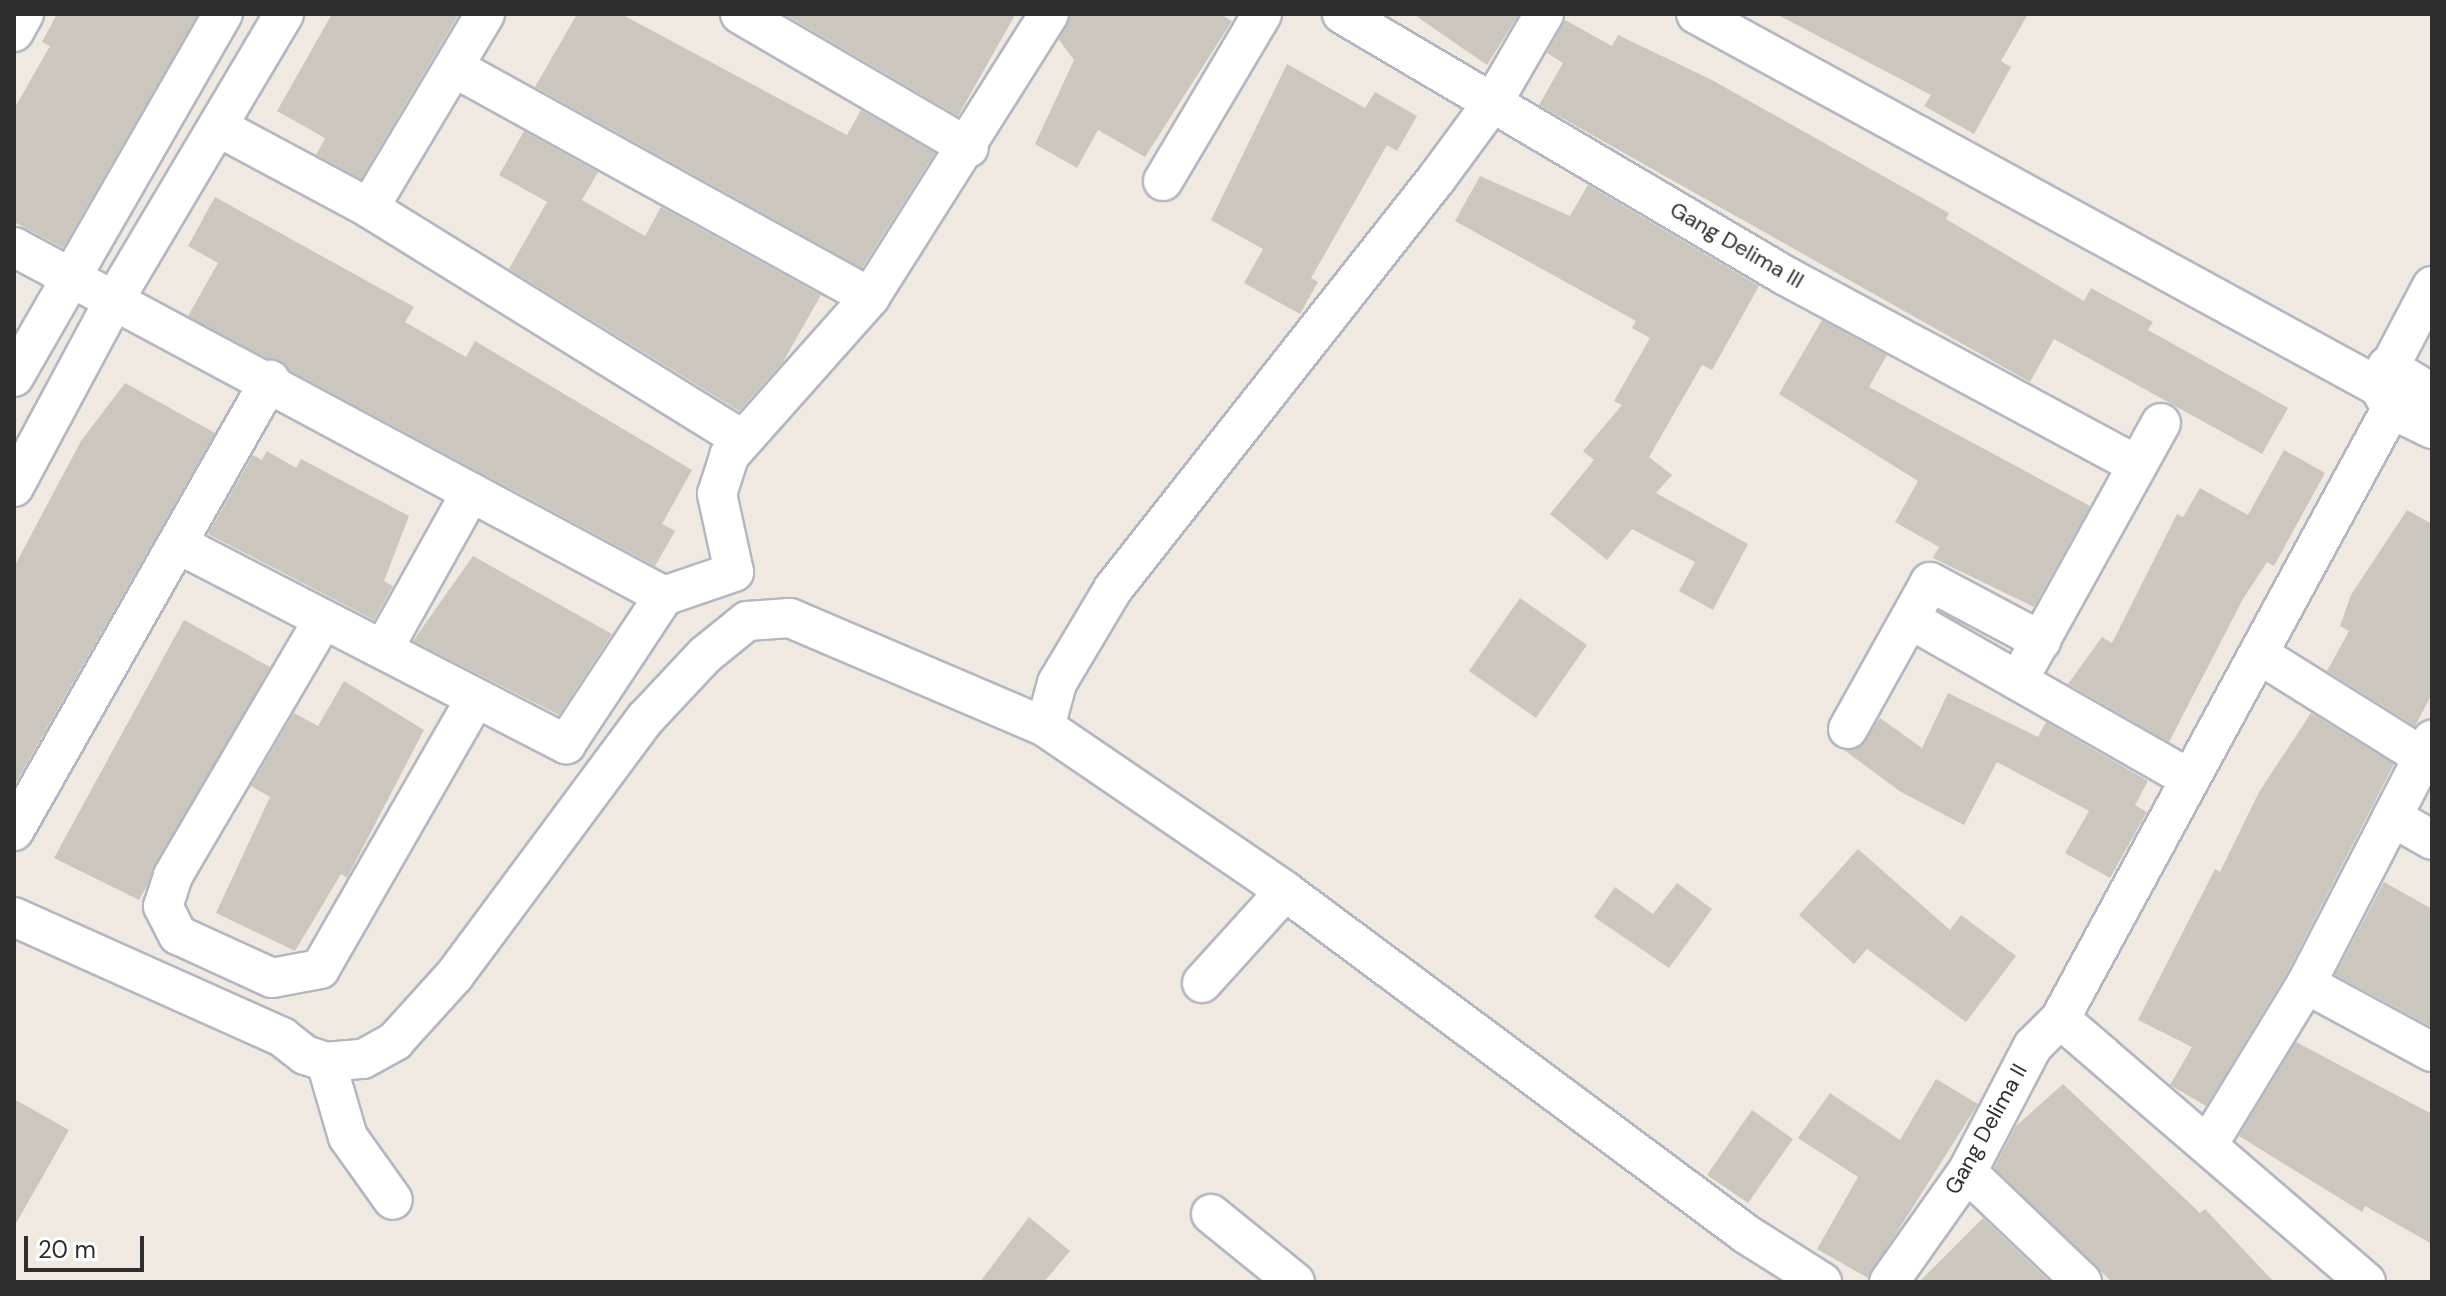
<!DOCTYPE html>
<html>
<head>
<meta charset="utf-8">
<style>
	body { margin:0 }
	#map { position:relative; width:2446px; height:1296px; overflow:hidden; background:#efe9e1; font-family:"DM Sans",sans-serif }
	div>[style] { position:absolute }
	.building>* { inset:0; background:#cbc7bf }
	.roads { filter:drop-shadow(2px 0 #b4b7c1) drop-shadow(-2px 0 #b4b7c1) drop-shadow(0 2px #b4b7c1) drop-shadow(0 -2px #b4b7c1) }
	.minor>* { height:38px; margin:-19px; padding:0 19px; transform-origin:19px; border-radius:19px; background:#fff }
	span { translate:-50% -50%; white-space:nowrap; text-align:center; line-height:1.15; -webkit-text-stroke:7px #fff; paint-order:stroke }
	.street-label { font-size:22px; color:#2e2e2e }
	.frame { position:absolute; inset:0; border:16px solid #2e2e2e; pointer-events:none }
	.scale { position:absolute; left:24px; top:1236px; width:120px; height:36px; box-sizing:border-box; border:4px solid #2e2e2e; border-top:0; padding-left:10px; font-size:24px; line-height:28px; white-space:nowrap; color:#2e2e2e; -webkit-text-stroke:6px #fff; paint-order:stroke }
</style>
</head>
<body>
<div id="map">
	<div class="building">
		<div style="clip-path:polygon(57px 14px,198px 14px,63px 248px,14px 222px,14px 109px,50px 46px,42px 42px)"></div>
		<div style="clip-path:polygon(332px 14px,459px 14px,361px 179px,316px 155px,325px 138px,277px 111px)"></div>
		<div style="clip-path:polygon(577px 14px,621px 14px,847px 135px,861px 110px,935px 153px,862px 268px,535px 87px)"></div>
		<div style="clip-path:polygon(784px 14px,1023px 14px,1015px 15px,958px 116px)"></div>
		<div style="clip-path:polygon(1071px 14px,1220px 14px,1232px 21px,1145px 157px,1098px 130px,1077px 168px,1035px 144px,1074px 60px,1059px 40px)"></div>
		<div style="clip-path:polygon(1413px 14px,1519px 14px,1487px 65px)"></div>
		<div style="clip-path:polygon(1776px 14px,2028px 14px,2001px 61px,2011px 67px,1974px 134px,1924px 106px,1931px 95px)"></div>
		<div style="clip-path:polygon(1565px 20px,1612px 46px,1618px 35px,1712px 80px,1949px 213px,1946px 219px,2084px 301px,2091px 288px,2153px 322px,2148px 330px,2288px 408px,2262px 454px,2054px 339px,2030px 382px,1539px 105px,1563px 63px,1547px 53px)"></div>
		<div style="clip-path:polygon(1287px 64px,1365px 108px,1375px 92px,1417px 116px,1397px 151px,1387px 145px,1311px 278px,1318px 282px,1300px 314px,1244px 283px,1263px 249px,1211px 220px)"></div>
		<div style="clip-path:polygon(524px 131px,598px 172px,582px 200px,645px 236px,661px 207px,821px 295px,783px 362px,739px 411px,509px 269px,547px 202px,499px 175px)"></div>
		<div style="clip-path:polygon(1480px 176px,1570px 216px,1588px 185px,1759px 286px,1712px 370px,1702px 365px,1649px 457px,1672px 475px,1656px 493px,1748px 544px,1713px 610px,1679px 591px,1695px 562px,1632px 529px,1607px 560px,1550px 514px,1594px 460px,1583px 451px,1622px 405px,1614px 401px,1650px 338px,1632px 328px,1636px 321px,1455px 221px)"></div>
		<div style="clip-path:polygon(215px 197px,414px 307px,405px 322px,466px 357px,475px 341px,692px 470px,662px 524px,675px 531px,655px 566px,188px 316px,218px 263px,188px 246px)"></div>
		<div style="clip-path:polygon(1822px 320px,1887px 355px,1869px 387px,2090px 506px,2034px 607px,1933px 558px,1939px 547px,1895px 522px,1918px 481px,1779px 394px)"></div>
		<div style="clip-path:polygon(125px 383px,215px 433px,14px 786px,14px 567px,81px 441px)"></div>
		<div style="clip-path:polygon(2284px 450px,2325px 473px,2274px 566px,2267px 562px,2243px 599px,2169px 742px,2068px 684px,2102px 637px,2112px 643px,2177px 514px,2183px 517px,2200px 488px,2248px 515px)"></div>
		<div style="clip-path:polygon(267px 451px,296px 468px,301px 459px,409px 516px,384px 581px,393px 586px,374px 620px,208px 534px,253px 455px,262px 460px)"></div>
		<div style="clip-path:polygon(2407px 510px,2432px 524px,2432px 694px,2415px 726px,2327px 671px,2349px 631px,2340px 626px,2351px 595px)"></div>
		<div style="clip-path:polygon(473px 556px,612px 634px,559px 715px,413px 641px)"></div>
		<div style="clip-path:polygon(1520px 598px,1587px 645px,1536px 718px,1469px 671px)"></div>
		<div style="clip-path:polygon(184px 620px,270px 667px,139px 900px,54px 858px)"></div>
		<div style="clip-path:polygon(344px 681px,424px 730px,347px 878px,341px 874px,295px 951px,216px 913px,270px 797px,251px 786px,294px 713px,318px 726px)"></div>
		<div style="clip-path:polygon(1948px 693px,2038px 737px,2046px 722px,2148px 781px,2135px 805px,2147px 812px,2110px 878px,2065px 853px,2089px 811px,1997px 762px,1964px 825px,1901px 792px,1844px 750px,1860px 747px,1880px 718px,1922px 748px)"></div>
		<div style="clip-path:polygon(2311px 713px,2394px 764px,2287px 973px,2206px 1106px,2170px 1085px,2192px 1047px,2138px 1020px,2215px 869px,2220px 872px,2259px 792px)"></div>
		<div style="clip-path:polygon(1858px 849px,1950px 930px,1961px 915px,2016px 956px,1966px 1022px,1867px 949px,1854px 964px,1799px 915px)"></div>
		<div style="clip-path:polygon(2384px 882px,2432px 909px,2432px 1027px,2335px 975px)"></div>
		<div style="clip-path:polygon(1677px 883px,1712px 909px,1669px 968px,1594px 917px,1615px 887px,1653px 914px)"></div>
		<div style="clip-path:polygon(2296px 1042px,2432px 1114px,2432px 1244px,2365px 1206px,2362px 1212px,2239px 1136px)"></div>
		<div style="clip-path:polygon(1936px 1079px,1978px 1104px,1868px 1278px,1817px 1249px,1858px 1177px,1798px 1138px,1830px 1093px,1900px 1140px)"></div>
		<div style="clip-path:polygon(2063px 1084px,2200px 1213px,2205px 1209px,2274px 1282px,2112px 1282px,1994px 1168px,2016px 1126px)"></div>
		<div style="clip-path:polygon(14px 1099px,69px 1130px,14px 1227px)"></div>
		<div style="clip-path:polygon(1752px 1110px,1793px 1139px,1748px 1203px,1707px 1175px)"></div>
		<div style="clip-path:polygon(1029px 1217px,1070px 1251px,1044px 1282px,980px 1282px)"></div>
		<div style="clip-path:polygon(1983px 1218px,2050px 1282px,1919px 1282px)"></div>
	</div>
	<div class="roads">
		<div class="minor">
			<div style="left:740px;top:14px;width:265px;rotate:30.3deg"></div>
			<div style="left:1342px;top:14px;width:513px;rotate:30.56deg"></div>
			<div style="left:1784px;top:275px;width:401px;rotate:28.3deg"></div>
			<div style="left:1696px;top:14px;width:778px;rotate:28.64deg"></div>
			<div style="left:14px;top:32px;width:21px;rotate:-61deg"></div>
			<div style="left:455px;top:68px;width:474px;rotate:28.9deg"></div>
			<div style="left:220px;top:128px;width:169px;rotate:28.2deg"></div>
			<div style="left:369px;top:208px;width:439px;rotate:31.8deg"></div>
			<div style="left:1163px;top:181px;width:194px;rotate:-59.3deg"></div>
			<div style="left:369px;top:208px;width:226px;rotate:-59.1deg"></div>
			<div style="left:14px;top:247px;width:738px;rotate:28.23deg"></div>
			<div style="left:2432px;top:286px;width:114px;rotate:117.7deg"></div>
			<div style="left:2379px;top:387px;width:25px;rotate:61deg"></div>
			<div style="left:2391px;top:409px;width:46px;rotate:26deg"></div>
			<div style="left:2387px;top:366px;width:52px;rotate:31deg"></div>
			<div style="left:14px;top:377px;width:419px;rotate:-60.1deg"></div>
			<div style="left:14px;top:487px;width:210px;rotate:-61.8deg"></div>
			<div style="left:113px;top:302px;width:335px;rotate:-59.3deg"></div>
			<div style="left:178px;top:544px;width:437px;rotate:27.3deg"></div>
			<div style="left:566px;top:744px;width:178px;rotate:-56.5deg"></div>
			<div style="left:664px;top:596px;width:74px;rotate:-18.9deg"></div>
			<div style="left:734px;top:572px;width:80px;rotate:-102.3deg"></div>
			<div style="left:717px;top:494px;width:40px;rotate:-72deg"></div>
			<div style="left:729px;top:456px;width:213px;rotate:-48.4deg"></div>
			<div style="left:870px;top:297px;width:335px;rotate:-57.7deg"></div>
			<div style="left:323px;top:620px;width:297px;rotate:120.4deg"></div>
			<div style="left:173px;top:876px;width:32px;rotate:108deg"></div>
			<div style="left:163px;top:906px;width:33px;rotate:63deg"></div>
			<div style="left:178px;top:935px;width:103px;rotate:24.6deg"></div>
			<div style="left:272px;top:978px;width:49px;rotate:-10.6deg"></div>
			<div style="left:320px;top:969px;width:309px;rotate:-60.1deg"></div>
			<div style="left:1913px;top:621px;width:317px;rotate:29.7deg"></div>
			<div style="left:385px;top:646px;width:176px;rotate:-60.8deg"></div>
			<div style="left:2260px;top:655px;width:192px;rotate:32deg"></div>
			<div style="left:2029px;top:661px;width:272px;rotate:-61deg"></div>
			<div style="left:1045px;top:727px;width:46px;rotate:-74.7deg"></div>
			<div style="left:1057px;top:683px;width:109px;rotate:-59.2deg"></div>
			<div style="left:1113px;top:589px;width:523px;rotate:-51.75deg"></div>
			<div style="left:1437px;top:178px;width:94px;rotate:-53.6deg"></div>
			<div style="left:1493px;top:102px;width:102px;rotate:-59.9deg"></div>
			<div style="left:1848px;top:729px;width:168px;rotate:-60.8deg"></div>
			<div style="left:1930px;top:582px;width:126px;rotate:28deg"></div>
			<div style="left:2392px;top:817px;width:46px;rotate:29.9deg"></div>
			<div style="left:14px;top:831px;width:519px;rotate:-60.42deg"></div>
			<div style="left:14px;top:917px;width:294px;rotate:24.1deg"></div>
			<div style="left:282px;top:1037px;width:29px;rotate:38deg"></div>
			<div style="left:305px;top:1055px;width:22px;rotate:18deg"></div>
			<div style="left:326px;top:1062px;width:37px;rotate:-5deg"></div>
			<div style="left:363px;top:1059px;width:37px;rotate:-29deg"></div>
			<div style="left:395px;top:1041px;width:88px;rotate:-47.8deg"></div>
			<div style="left:454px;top:976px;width:320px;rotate:-53.4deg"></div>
			<div style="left:645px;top:719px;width:88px;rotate:-46.8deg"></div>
			<div style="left:705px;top:655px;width:54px;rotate:-39deg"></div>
			<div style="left:747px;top:621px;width:43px;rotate:-4deg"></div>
			<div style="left:790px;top:618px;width:277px;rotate:23.1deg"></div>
			<div style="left:1045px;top:727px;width:291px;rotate:34.3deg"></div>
			<div style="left:1285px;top:891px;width:575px;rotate:36.65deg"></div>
			<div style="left:1746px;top:1234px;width:90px;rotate:32.3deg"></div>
			<div style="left:1202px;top:983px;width:124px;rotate:-47.9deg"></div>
			<div style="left:2306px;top:984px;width:143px;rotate:28.4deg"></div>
			<div style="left:326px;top:1062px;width:78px;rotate:73.7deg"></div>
			<div style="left:348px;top:1137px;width:77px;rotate:54.5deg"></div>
			<div style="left:2209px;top:1143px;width:186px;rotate:-58.6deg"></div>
			<div style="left:2306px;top:984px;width:275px;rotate:-62.7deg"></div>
			<div style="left:1967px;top:1172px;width:159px;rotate:43.7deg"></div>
			<div style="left:1211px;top:1214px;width:108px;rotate:39deg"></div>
			<div style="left:1889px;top:1282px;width:135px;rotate:-54.7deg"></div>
			<div style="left:1967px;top:1172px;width:142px;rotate:-62.4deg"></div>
			<div style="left:2033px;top:1046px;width:38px;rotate:-45deg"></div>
			<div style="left:2366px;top:1282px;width:403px;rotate:-139.3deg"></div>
			<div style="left:2060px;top:1019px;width:694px;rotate:-61.51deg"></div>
		</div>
	</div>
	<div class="street-label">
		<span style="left:1737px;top:245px;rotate:30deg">Gang Delima III</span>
		<span style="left:1986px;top:1129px;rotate:-61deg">Gang Delima II</span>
	</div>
	<div class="frame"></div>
	<div class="scale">20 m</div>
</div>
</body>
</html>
